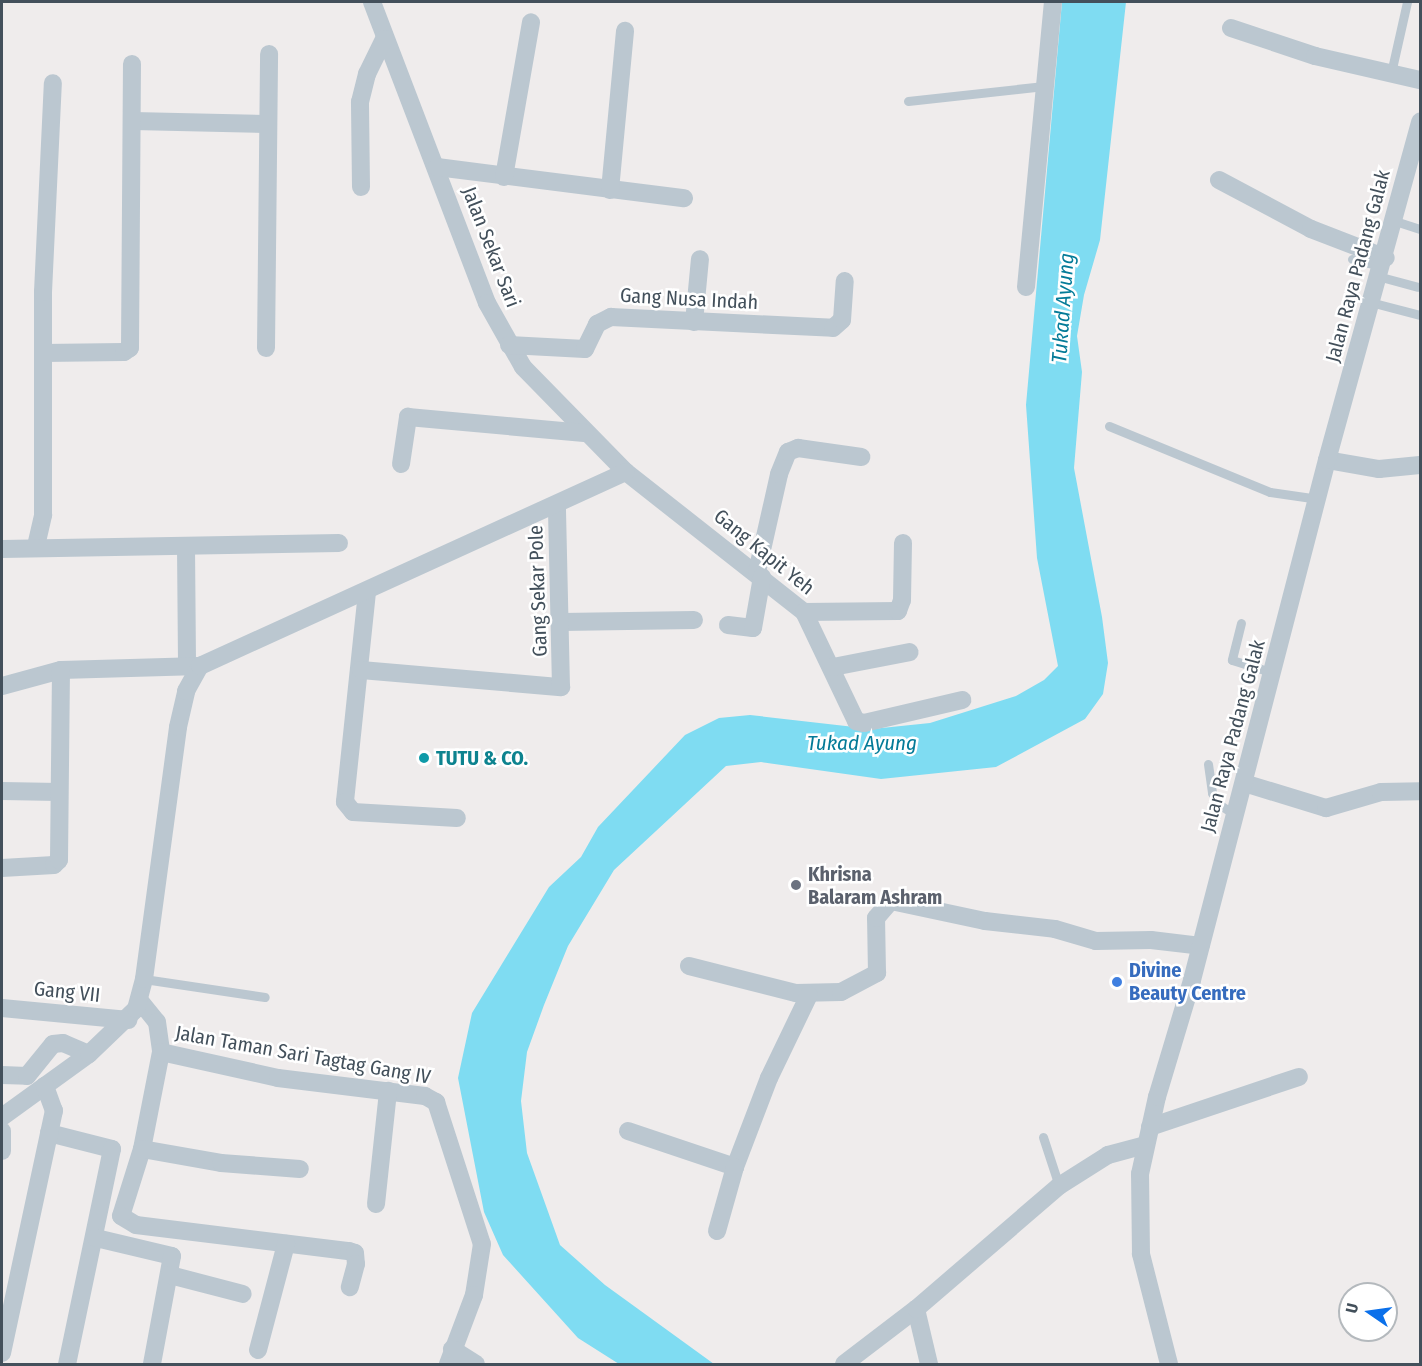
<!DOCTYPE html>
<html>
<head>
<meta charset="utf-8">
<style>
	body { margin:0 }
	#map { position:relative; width:1422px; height:1366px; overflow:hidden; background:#efecec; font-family:"Fira Sans Condensed",sans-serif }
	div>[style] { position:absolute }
	.water>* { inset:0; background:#7fdcf2 }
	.service>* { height:9px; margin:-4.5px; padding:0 4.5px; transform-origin:4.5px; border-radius:4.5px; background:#bbc7d0 }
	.minor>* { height:18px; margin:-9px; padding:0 9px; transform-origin:9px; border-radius:9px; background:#bbc7d0 }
	.dots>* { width:16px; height:16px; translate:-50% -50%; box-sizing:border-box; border:3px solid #fff; border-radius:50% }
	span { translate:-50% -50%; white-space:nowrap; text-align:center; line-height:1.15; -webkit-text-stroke:5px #fff; paint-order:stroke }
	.street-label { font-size:20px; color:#43505b }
	.culture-label { font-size:20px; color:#0d838f; font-weight:700 }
	.left { translate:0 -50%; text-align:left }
	.worship-label { font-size:20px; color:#5b616d; font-weight:700 }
	.shop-label { font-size:20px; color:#366cbe; font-weight:700 }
	.water-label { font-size:21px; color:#047b98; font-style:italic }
	.frame { position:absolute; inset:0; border:3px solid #43505b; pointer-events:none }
	.north { position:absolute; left:1338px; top:1282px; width:60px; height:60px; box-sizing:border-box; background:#fff; border:2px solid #b4b9bd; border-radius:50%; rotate:283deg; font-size:16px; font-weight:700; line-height:24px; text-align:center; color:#43505b }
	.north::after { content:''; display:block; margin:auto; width:21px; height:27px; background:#0b70ea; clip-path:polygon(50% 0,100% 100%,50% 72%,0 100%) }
</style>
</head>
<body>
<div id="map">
	<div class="water">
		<div style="clip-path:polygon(1062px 2px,1126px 2px,1100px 240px,1084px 295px,1077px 336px,1082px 372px,1074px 468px,1102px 617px,1108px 663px,1103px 694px,1085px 719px,996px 767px,881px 779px,761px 762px,726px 766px,614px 870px,568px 946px,544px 1005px,527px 1052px,521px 1101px,527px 1153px,560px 1245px,605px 1285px,714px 1364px,619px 1364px,578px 1338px,503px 1255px,484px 1212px,458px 1078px,472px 1013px,549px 887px,581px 857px,598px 827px,685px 735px,719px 718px,750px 715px,872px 729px,930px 723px,1016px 696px,1044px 680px,1058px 666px,1037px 558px,1026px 405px)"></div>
	</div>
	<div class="service">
		<div style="left:1391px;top:73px;width:73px;rotate:-77.3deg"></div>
		<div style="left:908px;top:101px;width:137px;rotate:-6.3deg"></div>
		<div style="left:1395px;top:221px;width:26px;rotate:18deg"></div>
		<div style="left:1352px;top:259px;width:30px;rotate:14deg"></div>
		<div style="left:1381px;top:277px;width:38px;rotate:15deg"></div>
		<div style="left:1374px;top:303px;width:48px;rotate:14.6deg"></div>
		<div style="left:1109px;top:426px;width:174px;rotate:22.3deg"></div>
		<div style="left:1270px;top:492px;width:49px;rotate:8.3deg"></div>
		<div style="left:1241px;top:623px;width:38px;rotate:104deg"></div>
		<div style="left:1232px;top:660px;width:44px;rotate:17.2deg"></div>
		<div style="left:1208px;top:764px;width:29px;rotate:82deg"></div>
		<div style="left:1212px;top:793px;width:14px;rotate:56deg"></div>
		<div style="left:1220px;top:805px;width:17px;rotate:33deg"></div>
		<div style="left:144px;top:979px;width:122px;rotate:8.5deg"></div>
		<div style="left:1043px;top:1137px;width:52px;rotate:71.9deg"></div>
	</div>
	<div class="minor">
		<div style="left:372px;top:2px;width:322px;rotate:69.1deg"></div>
		<div style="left:487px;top:303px;width:73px;rotate:60.6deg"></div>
		<div style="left:523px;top:367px;width:147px;rotate:45.6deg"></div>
		<div style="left:626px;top:472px;width:226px;rotate:38.2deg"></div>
		<div style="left:804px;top:612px;width:121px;rotate:64.5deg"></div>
		<div style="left:856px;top:721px;width:8px;rotate:14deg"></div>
		<div style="left:864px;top:723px;width:101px;rotate:-13.2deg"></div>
		<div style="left:1231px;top:28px;width:89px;rotate:18.4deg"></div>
		<div style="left:1315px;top:56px;width:108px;rotate:12.9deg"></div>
		<div style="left:133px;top:121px;width:134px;rotate:1.3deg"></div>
		<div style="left:437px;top:167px;width:249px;rotate:7.2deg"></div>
		<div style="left:504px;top:177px;width:157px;rotate:-80.1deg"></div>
		<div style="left:1219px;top:180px;width:104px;rotate:28deg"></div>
		<div style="left:1311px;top:229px;width:80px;rotate:21.1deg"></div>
		<div style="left:361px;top:187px;width:85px;rotate:-90.7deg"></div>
		<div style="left:360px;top:102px;width:29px;rotate:-76deg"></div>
		<div style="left:367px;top:74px;width:39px;rotate:-64deg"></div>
		<div style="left:610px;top:190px;width:160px;rotate:-84.6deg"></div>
		<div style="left:1026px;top:287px;width:286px;rotate:-84.6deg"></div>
		<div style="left:694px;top:322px;width:63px;rotate:-84.6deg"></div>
		<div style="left:509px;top:345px;width:76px;rotate:3deg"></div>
		<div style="left:585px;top:349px;width:28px;rotate:-64deg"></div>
		<div style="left:597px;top:324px;width:16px;rotate:-27deg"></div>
		<div style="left:611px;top:317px;width:222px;rotate:2.8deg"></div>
		<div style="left:833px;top:328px;width:12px;rotate:-42deg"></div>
		<div style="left:842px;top:320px;width:39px;rotate:-86deg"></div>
		<div style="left:266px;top:348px;width:294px;rotate:-89.4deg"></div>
		<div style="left:43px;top:353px;width:81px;rotate:-0.7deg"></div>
		<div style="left:124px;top:352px;width:7px;rotate:-34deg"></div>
		<div style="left:130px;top:348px;width:284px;rotate:-89.6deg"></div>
		<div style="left:1327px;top:460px;width:53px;rotate:9.8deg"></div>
		<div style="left:1379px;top:469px;width:41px;rotate:-5.6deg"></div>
		<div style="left:401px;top:464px;width:48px;rotate:-81.5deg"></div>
		<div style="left:408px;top:417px;width:177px;rotate:5.2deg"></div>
		<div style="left:36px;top:546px;width:32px;rotate:-77deg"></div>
		<div style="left:43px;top:515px;width:223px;rotate:-90deg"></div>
		<div style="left:43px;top:292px;width:209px;rotate:-87.3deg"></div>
		<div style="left:186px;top:547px;width:119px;rotate:89.5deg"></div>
		<div style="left:2px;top:549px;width:337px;rotate:-1deg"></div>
		<div style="left:757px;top:572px;width:100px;rotate:-77.3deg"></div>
		<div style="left:779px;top:474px;width:24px;rotate:-68deg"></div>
		<div style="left:788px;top:452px;width:11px;rotate:-22deg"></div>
		<div style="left:798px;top:448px;width:64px;rotate:8.1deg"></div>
		<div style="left:367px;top:592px;width:211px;rotate:96deg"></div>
		<div style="left:345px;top:802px;width:13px;rotate:51deg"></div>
		<div style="left:353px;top:812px;width:104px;rotate:3.3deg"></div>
		<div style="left:804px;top:612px;width:94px;rotate:-0.6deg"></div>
		<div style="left:898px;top:611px;width:12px;rotate:-70deg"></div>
		<div style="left:902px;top:600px;width:57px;rotate:-89deg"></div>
		<div style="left:562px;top:622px;width:132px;rotate:-0.9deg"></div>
		<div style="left:728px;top:625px;width:25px;rotate:7deg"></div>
		<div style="left:753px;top:628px;width:52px;rotate:-80deg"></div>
		<div style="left:833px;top:667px;width:78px;rotate:-11deg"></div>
		<div style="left:361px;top:670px;width:201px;rotate:4.9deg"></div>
		<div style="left:561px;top:687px;width:181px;rotate:-91.3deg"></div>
		<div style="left:2px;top:686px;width:61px;rotate:-15.2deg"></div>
		<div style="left:61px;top:670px;width:139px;rotate:-1.6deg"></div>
		<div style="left:1244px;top:783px;width:86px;rotate:17deg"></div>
		<div style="left:1326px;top:808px;width:57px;rotate:-16.2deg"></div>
		<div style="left:1381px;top:792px;width:39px;rotate:-1deg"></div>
		<div style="left:2px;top:791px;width:57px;rotate:1deg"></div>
		<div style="left:2px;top:868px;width:52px;rotate:-3.3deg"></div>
		<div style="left:54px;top:865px;width:7px;rotate:-45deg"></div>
		<div style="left:59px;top:860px;width:190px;rotate:-89.4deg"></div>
		<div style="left:689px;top:966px;width:110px;rotate:14.2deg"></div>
		<div style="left:796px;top:993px;width:45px;rotate:-1.3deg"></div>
		<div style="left:841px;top:992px;width:41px;rotate:-27.8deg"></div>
		<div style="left:877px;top:973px;width:55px;rotate:-91deg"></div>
		<div style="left:876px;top:918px;width:23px;rotate:-49deg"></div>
		<div style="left:891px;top:901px;width:96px;rotate:12deg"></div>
		<div style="left:985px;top:921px;width:70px;rotate:6.5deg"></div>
		<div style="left:1055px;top:929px;width:43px;rotate:16.3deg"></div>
		<div style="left:1096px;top:941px;width:55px;rotate:-1deg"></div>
		<div style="left:1151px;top:940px;width:50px;rotate:6.8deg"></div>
		<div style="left:139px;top:1000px;width:28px;rotate:51deg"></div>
		<div style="left:157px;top:1022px;width:30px;rotate:82deg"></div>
		<div style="left:161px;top:1052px;width:99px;rotate:101.1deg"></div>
		<div style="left:142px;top:1149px;width:70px;rotate:107.4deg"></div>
		<div style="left:121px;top:1216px;width:17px;rotate:31deg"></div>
		<div style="left:136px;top:1225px;width:215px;rotate:7deg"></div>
		<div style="left:349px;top:1251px;width:6px;rotate:18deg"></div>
		<div style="left:355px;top:1253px;width:11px;rotate:85deg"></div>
		<div style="left:356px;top:1264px;width:24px;rotate:105deg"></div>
		<div style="left:2px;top:1008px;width:127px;rotate:5.4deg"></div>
		<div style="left:161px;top:1052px;width:120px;rotate:12.5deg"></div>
		<div style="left:278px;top:1078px;width:148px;rotate:7deg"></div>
		<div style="left:425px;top:1096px;width:13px;rotate:29deg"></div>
		<div style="left:436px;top:1102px;width:149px;rotate:72.1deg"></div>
		<div style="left:482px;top:1244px;width:52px;rotate:98.9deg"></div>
		<div style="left:474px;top:1295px;width:74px;rotate:110.6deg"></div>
		<div style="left:2px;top:1075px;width:25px;rotate:2deg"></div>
		<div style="left:27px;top:1076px;width:41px;rotate:-50.9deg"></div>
		<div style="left:53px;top:1044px;width:10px;rotate:-6deg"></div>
		<div style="left:63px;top:1043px;width:28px;rotate:23deg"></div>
		<div style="left:2px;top:1117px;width:107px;rotate:-35.9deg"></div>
		<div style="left:89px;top:1054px;width:65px;rotate:-43.8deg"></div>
		<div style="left:136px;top:1009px;width:31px;rotate:-75deg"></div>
		<div style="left:144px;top:979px;width:254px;rotate:-82.3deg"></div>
		<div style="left:178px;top:727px;width:37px;rotate:-77deg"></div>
		<div style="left:186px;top:691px;width:29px;rotate:-61deg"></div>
		<div style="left:200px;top:666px;width:468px;rotate:-24.5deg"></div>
		<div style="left:1150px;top:1127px;width:157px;rotate:-18.6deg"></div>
		<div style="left:2px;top:1131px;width:20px;rotate:90deg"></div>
		<div style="left:628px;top:1131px;width:113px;rotate:18.6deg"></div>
		<div style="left:735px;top:1167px;width:95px;rotate:-69.1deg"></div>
		<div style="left:769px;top:1078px;width:92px;rotate:-64.3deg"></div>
		<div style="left:49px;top:1133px;width:65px;rotate:14.3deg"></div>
		<div style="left:112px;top:1149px;width:220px;rotate:101.8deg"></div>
		<div style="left:142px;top:1149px;width:80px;rotate:10deg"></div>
		<div style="left:221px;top:1163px;width:79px;rotate:4.3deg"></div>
		<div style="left:376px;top:1204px;width:114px;rotate:-83.9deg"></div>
		<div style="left:717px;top:1231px;width:66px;rotate:-74.3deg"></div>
		<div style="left:96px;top:1238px;width:78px;rotate:13.3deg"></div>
		<div style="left:172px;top:1256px;width:110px;rotate:100.5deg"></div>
		<div style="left:170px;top:1275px;width:75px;rotate:14.6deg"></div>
		<div style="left:916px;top:1309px;width:57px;rotate:76.7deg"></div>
		<div style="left:452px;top:1349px;width:28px;rotate:32deg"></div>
		<div style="left:258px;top:1350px;width:110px;rotate:-75.2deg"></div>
		<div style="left:2px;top:1353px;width:248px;rotate:-77.9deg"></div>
		<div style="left:54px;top:1111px;width:27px;rotate:-110deg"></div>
		<div style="left:844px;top:1364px;width:91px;rotate:-37.4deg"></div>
		<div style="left:916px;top:1309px;width:189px;rotate:-40.7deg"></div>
		<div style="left:1059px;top:1186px;width:58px;rotate:-32.3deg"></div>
		<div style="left:1108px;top:1155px;width:39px;rotate:-15deg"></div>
		<div style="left:1169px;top:1364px;width:114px;rotate:-104.3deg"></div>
		<div style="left:1141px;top:1254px;width:80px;rotate:-90.7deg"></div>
		<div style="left:1140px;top:1174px;width:79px;rotate:-77.6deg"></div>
		<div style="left:1157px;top:1097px;width:122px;rotate:-73.3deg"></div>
		<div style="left:1192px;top:980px;width:537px;rotate:-75.45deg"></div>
		<div style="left:1327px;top:460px;width:351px;rotate:-74.6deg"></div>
	</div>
	<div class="dots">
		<div style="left:424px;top:758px;background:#0f9aa8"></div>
		<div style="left:796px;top:885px;background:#6b7280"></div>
		<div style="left:1117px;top:982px;background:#3f7fe0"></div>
	</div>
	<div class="street-label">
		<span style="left:491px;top:247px;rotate:69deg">Jalan Sekar Sari</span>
		<span style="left:1358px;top:266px;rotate:-75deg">Jalan Raya Padang Galak</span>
		<span style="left:689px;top:299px;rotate:3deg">Gang Nusa Indah</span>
		<span style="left:764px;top:552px;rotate:39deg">Gang Kapit Yeh</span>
		<span style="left:538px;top:591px;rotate:-92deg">Gang Sekar Pole</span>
		<span style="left:1233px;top:736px;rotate:-75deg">Jalan Raya Padang Galak</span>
		<span style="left:67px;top:992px;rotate:6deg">Gang VII</span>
		<span style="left:303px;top:1055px;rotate:10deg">Jalan Taman Sari Tagtag Gang IV</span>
	</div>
	<div class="culture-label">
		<span class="left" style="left:436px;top:758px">TUTU &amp; CO.</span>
	</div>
	<div class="worship-label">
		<span class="left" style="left:808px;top:886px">Khrisna<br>Balaram Ashram</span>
	</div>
	<div class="shop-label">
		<span class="left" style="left:1129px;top:982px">Divine<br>Beauty Centre</span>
	</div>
	<div class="water-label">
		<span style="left:1063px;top:308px;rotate:-86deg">Tukad Ayung</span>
		<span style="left:862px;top:743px">Tukad Ayung</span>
	</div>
	<div class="frame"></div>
	<div class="north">U</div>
</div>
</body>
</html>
